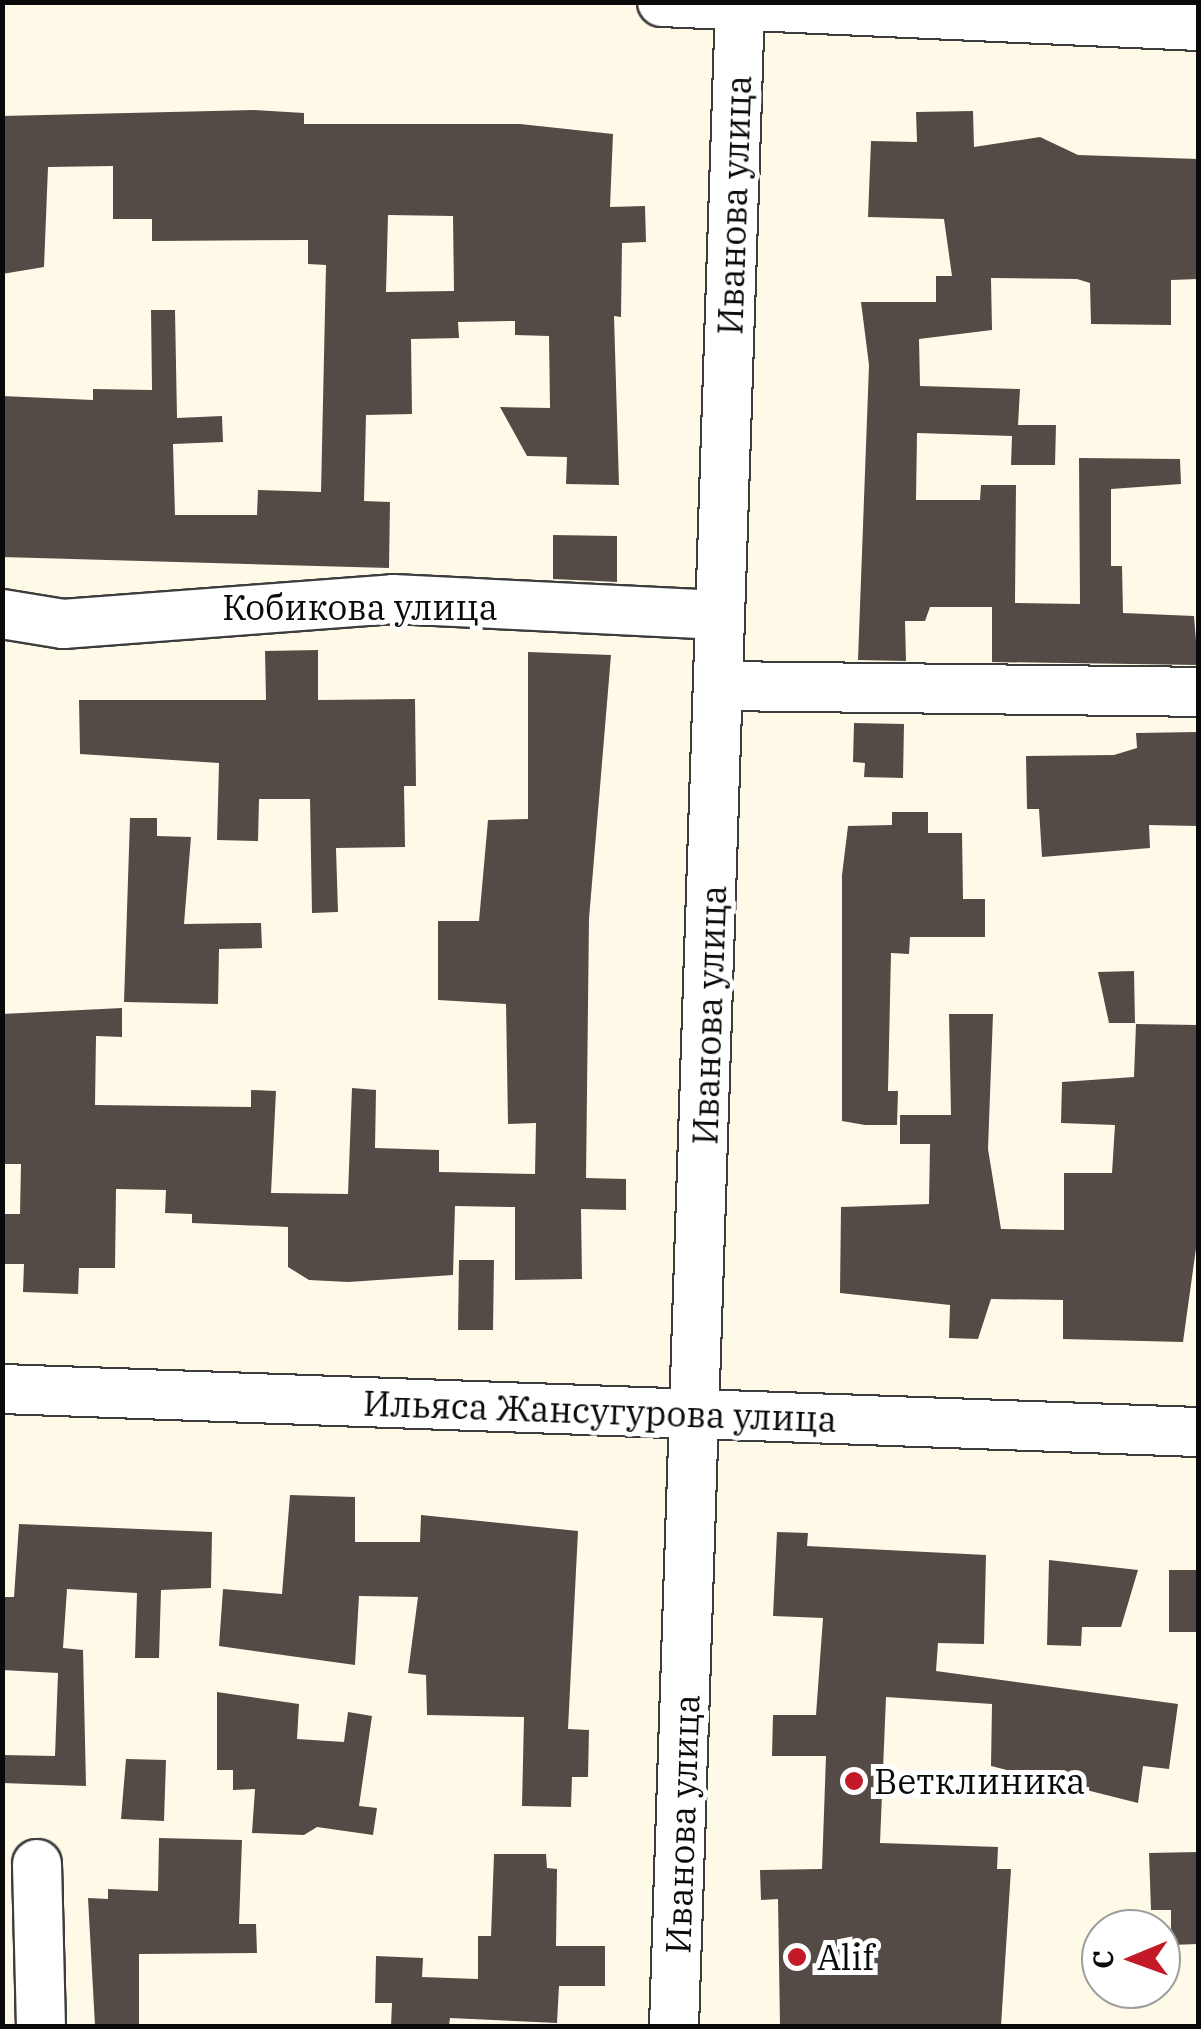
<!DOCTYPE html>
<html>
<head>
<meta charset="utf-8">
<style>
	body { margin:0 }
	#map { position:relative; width:1201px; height:2029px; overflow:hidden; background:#fffae8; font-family:"IBM Plex Serif",serif }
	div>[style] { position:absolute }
	.building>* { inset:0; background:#544b46 }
	.roads { filter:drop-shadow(2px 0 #3d3d3d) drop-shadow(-2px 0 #3d3d3d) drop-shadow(0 2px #3d3d3d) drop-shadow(0 -2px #3d3d3d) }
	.minor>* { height:48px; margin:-24px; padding:0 24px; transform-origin:24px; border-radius:24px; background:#fff }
	.dots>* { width:28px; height:28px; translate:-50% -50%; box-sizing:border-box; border:5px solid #fff; border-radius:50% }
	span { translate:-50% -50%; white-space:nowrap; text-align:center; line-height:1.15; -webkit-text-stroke:10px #fff; paint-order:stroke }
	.street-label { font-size:35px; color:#0a0a0a }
	.poi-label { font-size:35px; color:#0a0a0a }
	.left { translate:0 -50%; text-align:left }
	.frame { position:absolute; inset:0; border:5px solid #0a0a0a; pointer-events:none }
	.north { position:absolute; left:1081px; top:1909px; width:100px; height:100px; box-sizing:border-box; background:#fff; border:2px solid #9d9d9d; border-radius:50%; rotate:269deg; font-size:28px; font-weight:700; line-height:40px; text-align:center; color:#0a0a0a }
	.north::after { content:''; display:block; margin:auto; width:35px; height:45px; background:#c41926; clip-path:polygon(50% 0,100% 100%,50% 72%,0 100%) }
</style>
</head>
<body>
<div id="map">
	<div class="building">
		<div style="clip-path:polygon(evenodd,254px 110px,304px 113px,304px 124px,520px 124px,613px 134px,610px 207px,645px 206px,646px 242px,622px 243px,621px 317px,614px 316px,619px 485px,566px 484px,567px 457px,527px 456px,500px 407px,550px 408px,549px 336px,515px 335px,515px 321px,458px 322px,459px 338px,411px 339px,412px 414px,366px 415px,364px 501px,390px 502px,389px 568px,2px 557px,2px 396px,93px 400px,93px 389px,152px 390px,151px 310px,175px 310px,177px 418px,222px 416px,223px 442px,173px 444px,175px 515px,257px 515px,258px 490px,321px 492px,326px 265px,308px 264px,308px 240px,152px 241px,152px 219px,113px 219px,113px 166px,48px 167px,44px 267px,2px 274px,2px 116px,254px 110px,388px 215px,453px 216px,454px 291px,386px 292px,388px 215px)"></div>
		<div style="clip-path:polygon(973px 111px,974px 147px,1040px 137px,1078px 155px,1198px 159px,1198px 279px,1171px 280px,1171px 325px,1091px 324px,1090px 283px,1077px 279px,991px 278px,992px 330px,919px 339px,920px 386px,1020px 389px,1018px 425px,1056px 425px,1055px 465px,1011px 465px,1012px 436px,917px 433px,916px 500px,980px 500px,981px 485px,1016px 485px,1015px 603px,1080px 604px,1079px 458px,1180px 459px,1181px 484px,1111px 489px,1111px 566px,1122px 566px,1123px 613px,1194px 616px,1198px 665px,992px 662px,992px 607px,930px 607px,925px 621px,905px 621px,906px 661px,858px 660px,869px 365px,861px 302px,936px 302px,936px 276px,952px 276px,944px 219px,868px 217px,871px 141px,917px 142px,916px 112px)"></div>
		<div style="clip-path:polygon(553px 535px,617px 536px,617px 582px,553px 579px)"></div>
		<div style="clip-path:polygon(318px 650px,318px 700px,415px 699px,416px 786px,404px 786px,405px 847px,336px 848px,338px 912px,312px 913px,310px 799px,259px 799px,258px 841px,217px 840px,219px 763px,80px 754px,79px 700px,266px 700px,265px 651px)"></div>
		<div style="clip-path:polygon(528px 652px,611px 655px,589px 919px,586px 1178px,626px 1179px,626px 1210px,581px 1209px,582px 1279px,515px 1280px,515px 1207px,455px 1206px,453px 1275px,348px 1282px,309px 1280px,288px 1267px,288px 1227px,192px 1223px,192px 1214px,165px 1213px,166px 1190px,116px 1189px,115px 1268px,79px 1268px,78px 1294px,23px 1292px,24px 1264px,2px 1264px,2px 1214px,20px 1214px,21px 1164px,2px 1164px,2px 1014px,122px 1008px,122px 1037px,96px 1036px,95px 1105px,251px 1107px,251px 1090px,276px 1091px,271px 1193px,348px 1194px,352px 1088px,376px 1090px,375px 1148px,439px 1150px,439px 1172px,535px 1174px,536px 1123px,508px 1124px,506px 1004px,438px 1000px,438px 921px,479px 921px,488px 820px,528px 819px)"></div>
		<div style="clip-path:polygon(854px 723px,904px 724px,903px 778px,864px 777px,865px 763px,853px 762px)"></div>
		<div style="clip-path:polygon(1198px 732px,1198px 826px,1149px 825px,1150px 848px,1042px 857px,1039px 809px,1027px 809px,1026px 756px,1114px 755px,1137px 748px,1136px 733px)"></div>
		<div style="clip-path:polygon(892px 812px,928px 812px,928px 833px,962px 833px,963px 899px,985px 899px,985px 937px,910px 937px,909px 954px,891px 953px,888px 1091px,898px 1091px,897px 1125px,865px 1125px,842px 1121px,842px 875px,848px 826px,892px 825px)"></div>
		<div style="clip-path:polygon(130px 818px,157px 818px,157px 836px,191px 837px,184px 924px,261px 923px,262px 948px,219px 949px,218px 1004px,124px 1002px)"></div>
		<div style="clip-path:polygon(1134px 971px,1135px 1023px,1109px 1023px,1098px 972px)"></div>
		<div style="clip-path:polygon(949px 1014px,993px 1014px,988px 1149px,1001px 1229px,1064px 1230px,1064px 1173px,1112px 1173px,1115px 1125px,1061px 1123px,1062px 1082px,1134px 1077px,1136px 1024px,1198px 1025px,1198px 1234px,1183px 1342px,1063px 1339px,1063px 1300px,991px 1299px,978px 1339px,949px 1338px,950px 1305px,840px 1293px,841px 1207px,929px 1204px,930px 1144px,900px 1144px,900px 1115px,951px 1115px)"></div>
		<div style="clip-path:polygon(459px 1260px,494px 1260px,493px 1330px,458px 1330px)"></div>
		<div style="clip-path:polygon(290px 1495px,355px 1497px,355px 1542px,420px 1542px,421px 1515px,578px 1531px,568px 1729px,589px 1730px,588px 1777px,572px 1777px,571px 1807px,522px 1806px,524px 1717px,427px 1715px,426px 1675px,408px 1673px,418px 1597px,359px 1596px,355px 1665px,219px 1646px,223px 1589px,282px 1594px)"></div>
		<div style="clip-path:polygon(19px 1524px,212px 1532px,211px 1588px,161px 1590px,159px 1658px,135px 1658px,137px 1593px,67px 1589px,63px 1648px,83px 1650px,86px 1786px,2px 1783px,2px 1755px,55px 1756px,58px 1673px,2px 1670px,2px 1597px,14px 1597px)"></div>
		<div style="clip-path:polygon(777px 1532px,808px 1533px,807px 1546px,986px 1555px,984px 1644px,938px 1643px,936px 1671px,1178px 1704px,1169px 1769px,1143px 1766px,1138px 1803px,991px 1766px,992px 1704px,886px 1697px,880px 1843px,998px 1847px,997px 1869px,1011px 1869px,1001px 2026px,780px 2026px,778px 1899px,761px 1900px,760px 1870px,822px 1869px,826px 1756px,772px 1756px,773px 1715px,816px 1715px,823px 1618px,773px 1616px)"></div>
		<div style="clip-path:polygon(1049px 1560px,1138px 1570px,1121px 1627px,1082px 1627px,1081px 1646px,1047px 1645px)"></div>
		<div style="clip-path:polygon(1169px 1570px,1198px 1570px,1198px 1632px,1169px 1632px)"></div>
		<div style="clip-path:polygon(217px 1692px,299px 1704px,297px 1739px,344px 1742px,348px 1712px,372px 1716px,359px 1806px,377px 1808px,373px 1835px,317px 1827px,304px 1835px,252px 1833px,255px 1789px,233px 1790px,233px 1770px,217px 1770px)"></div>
		<div style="clip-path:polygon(126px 1759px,166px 1760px,164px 1821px,121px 1819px)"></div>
		<div style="clip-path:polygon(159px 1838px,242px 1840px,239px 1924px,256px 1924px,257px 1953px,139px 1954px,139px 2026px,95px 2026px,88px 1898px,108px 1899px,108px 1889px,158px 1891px)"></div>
		<div style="clip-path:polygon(1198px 1852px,1198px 1944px,1171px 1945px,1171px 1910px,1151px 1910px,1149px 1853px)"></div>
		<div style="clip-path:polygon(494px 1854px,546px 1854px,547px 1868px,557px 1869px,556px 1946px,605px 1946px,605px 1986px,559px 1986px,557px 2023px,450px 2018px,449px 2026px,391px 2026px,392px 2003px,375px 2003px,376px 1956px,423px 1958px,422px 1977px,478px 1979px,478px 1936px,491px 1936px)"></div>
	</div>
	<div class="roads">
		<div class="minor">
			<div style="left:662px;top:2px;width:537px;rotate:2.56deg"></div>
			<div style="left:2px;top:614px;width:62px;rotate:9.3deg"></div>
			<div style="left:63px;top:624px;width:331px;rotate:-4.3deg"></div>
			<div style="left:393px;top:599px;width:327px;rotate:2.8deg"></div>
			<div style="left:719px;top:686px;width:479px;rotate:0.7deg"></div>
			<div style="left:2px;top:1389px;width:1197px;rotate:2.06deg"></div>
			<div style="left:37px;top:1864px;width:162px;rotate:88.6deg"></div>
			<div style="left:674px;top:2026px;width:2025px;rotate:-88.13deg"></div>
		</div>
	</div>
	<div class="dots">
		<div style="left:854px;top:1781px;background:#c41926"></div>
		<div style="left:797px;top:1957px;background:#c41926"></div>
	</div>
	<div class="street-label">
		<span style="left:734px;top:205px;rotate:-88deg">Иванова улица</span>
		<span style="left:360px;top:607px">Кобикова улица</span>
		<span style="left:709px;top:1015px;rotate:-88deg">Иванова улица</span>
		<span style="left:600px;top:1411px;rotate:2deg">Ильяса Жансугурова улица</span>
		<span style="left:682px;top:1824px;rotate:-88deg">Иванова улица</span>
	</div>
	<div class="poi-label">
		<span class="left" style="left:874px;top:1781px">Ветклиника</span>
		<span class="left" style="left:817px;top:1957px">Alif</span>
	</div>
	<div class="frame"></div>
	<div class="north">С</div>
</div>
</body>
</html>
